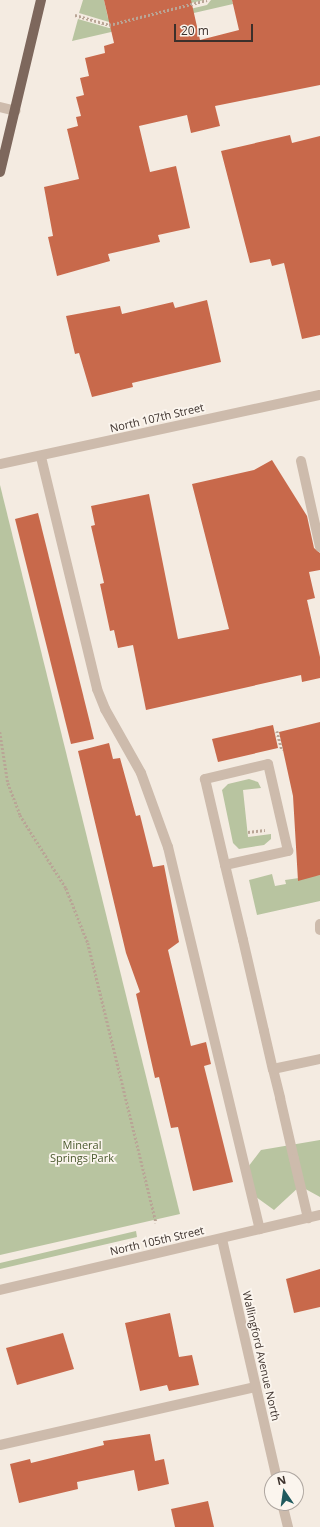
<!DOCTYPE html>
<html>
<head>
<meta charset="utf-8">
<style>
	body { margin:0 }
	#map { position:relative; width:320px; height:1527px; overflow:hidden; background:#f4ebe1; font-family:"Open Sans",sans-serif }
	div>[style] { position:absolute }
	.green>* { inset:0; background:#b8c4a0 }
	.building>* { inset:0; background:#c8694b }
	.path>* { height:2.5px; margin-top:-1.25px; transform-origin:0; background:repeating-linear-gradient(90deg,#b9a596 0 2px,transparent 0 4px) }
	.service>* { height:10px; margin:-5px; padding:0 5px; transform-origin:5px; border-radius:5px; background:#cdbbac }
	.minor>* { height:10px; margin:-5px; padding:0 5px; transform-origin:5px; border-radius:5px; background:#cdbbac }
	.primary>* { height:10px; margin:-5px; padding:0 5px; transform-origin:5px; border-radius:5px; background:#7d675c }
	span { translate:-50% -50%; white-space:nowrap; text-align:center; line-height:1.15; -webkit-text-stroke:3.5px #fbf5ee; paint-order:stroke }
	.street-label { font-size:11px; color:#3b302b }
	.park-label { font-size:11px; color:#4a5a2e }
	.north { position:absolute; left:264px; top:1471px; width:40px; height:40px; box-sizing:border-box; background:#fbf5ee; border:1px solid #aea6a0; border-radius:50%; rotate:347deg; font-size:11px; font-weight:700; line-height:16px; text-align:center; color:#3b302b }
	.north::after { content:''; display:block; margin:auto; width:14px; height:18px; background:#1f5a5e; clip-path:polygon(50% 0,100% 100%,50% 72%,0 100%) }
	.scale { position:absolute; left:174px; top:24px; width:79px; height:18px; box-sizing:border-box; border:2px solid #3b302b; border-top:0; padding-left:5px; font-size:12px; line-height:14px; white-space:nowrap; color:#3b302b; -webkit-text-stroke:3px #fbf5ee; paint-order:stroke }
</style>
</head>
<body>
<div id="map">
	<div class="green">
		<div style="clip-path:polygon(83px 0,104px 0,108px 18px,186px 0,204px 0,109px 22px,79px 13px)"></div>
		<div style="clip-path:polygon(211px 0,232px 0,233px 4px,72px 41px,78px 19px,109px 28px,207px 5px)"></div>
		<div style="clip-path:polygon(0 485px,180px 1214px,0 1255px)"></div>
		<div style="clip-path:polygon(249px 779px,258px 782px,261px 788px,243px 790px,248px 837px,271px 834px,271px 839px,264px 845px,239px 849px,233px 843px,222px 790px,228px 784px)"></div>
		<div style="clip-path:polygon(272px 874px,275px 886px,286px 884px,285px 880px,320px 875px,320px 901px,257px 915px,249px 880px)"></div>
		<div style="clip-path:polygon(320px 1140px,320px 1197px,300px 1186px,274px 1210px,249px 1192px,245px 1171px,261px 1150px)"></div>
		<div style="clip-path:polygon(136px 1231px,137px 1237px,0 1269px,0 1263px)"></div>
	</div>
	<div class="building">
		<div style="clip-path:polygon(104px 0,191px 0,200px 40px,239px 30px,232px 0,320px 0,320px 85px,215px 106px,220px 126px,191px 133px,187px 115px,139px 126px,150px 172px,176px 166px,190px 228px,158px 235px,160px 242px,108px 254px,110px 261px,57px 276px,48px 237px,53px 236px,44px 187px,79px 179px,67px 129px,78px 126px,76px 117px,81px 116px,76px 97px,84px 95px,80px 78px,89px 76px,85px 58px,105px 53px,104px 46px,114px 43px)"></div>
		<div style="clip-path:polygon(290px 135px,292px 143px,320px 136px,320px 335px,302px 339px,284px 263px,272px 266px,270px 259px,250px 263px,221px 151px)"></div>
		<div style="clip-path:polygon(207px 300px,221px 362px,132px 383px,133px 387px,92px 397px,79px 353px,75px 354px,66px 316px,120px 306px,122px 314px,173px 302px,175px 308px)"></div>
		<div style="clip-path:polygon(272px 460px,307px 516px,314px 548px,320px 553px,320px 570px,309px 572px,315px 598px,307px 600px,320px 657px,320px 678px,302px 682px,301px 675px,146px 710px,133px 645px,118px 648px,114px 630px,110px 631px,100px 584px,104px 583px,91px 526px,95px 525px,91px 506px,149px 494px,178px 639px,229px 629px,192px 484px,254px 470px)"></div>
		<div style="clip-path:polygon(38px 513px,94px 739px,71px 744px,15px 519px)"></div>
		<div style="clip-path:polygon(320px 722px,320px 875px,298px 881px,293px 796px,279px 732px)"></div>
		<div style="clip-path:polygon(273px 725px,278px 748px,218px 762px,212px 739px)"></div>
		<div style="clip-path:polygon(109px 743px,113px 759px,120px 758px,136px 816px,140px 815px,153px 867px,164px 865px,179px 942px,168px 950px,191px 1046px,206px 1042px,211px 1064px,204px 1066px,233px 1182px,193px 1191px,178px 1127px,171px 1128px,159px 1077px,155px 1078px,136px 994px,140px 992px,126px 953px,78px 751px)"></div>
		<div style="clip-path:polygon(320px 1269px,320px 1307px,294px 1313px,286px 1279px)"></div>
		<div style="clip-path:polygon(170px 1313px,179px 1357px,192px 1355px,199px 1385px,169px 1391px,167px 1385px,140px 1391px,125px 1323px)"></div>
		<div style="clip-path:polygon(63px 1333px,74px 1369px,17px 1385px,6px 1348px)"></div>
		<div style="clip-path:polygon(150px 1434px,155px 1461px,164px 1459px,169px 1484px,138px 1491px,134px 1470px,77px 1482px,78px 1489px,19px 1503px,10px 1464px,30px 1459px,31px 1463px,104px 1445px,103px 1441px)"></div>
		<div style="clip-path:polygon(208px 1501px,214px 1527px,175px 1527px,171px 1509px)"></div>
	</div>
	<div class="path">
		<div style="left:75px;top:15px;width:35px;rotate:16deg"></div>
		<div style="left:109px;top:25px;width:101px;rotate:-14.3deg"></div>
		<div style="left:277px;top:731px;width:20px;rotate:75deg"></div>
		<div style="left:0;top:732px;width:52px;rotate:81.1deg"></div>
		<div style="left:8px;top:783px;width:34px;rotate:69deg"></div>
		<div style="left:20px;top:815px;width:86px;rotate:57.8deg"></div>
		<div style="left:66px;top:888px;width:59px;rotate:68.2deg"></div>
		<div style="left:88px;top:943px;width:288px;rotate:76.3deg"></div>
		<div style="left:248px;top:832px;width:17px;rotate:-7deg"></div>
	</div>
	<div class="service">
		<div style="left:41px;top:457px;width:239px;rotate:76.4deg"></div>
		<div style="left:97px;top:689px;width:22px;rotate:68deg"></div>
		<div style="left:105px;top:709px;width:73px;rotate:60.6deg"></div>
		<div style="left:141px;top:773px;width:79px;rotate:70deg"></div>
		<div style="left:168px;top:847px;width:393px;rotate:76.5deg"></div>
		<div style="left:301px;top:461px;width:88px;rotate:77.5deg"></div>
		<div style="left:225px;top:865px;width:65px;rotate:-12.5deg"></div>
		<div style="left:288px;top:851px;width:89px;rotate:-102.9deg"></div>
		<div style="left:268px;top:764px;width:65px;rotate:166.6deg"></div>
		<div style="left:205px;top:779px;width:88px;rotate:76.9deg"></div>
		<div style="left:225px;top:865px;width:77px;rotate:76.5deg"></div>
		<div style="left:243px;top:940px;width:93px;rotate:77deg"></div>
		<div style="left:264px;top:1031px;width:39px;rotate:77deg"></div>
		<div style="left:273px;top:1069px;width:30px;rotate:76deg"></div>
		<div style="left:280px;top:1098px;width:63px;rotate:77.1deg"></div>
		<div style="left:294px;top:1159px;width:61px;rotate:76.7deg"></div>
		<div style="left:320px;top:924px;width:6px;rotate:90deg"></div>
		<div style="left:273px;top:1069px;width:48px;rotate:-12deg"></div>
		<div style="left:0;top:1445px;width:262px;rotate:-12.8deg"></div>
	</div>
	<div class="minor">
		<div style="left:0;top:107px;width:16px;rotate:14deg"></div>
		<div style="left:0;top:464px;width:327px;rotate:-12.2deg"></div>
		<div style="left:222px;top:1239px;width:246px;rotate:77.1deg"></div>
		<div style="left:0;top:1290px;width:329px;rotate:-13.2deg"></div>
		<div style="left:282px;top:1503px;width:25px;rotate:76deg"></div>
	</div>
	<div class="primary">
		<div style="left:0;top:172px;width:177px;rotate:-76.6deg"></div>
	</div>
	<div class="street-label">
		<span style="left:157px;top:418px;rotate:-13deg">North 107th Street</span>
		<span style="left:157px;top:1241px;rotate:-13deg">North 105th Street</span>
		<span style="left:261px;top:1356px;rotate:77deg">Wallingford Avenue North</span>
	</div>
	<div class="park-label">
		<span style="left:82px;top:1152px">Mineral<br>Springs Park</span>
	</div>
	<div class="north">N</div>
	<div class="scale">20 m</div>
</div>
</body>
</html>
